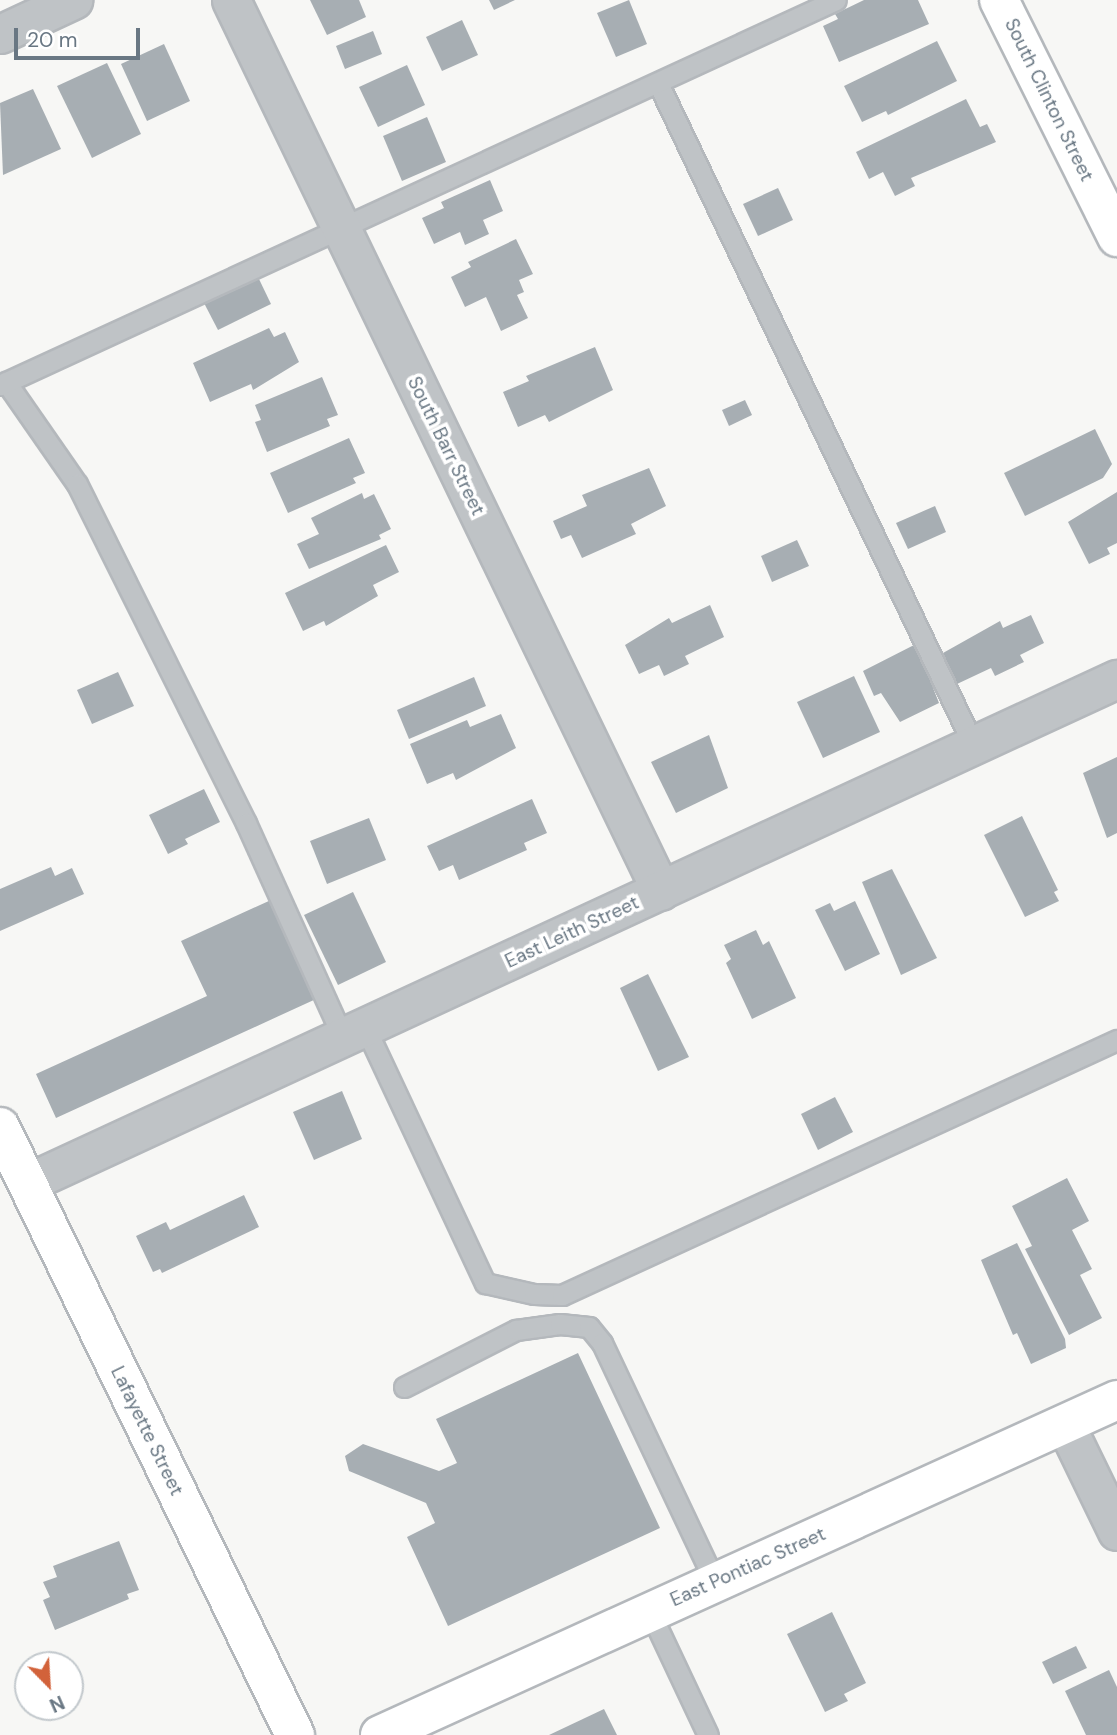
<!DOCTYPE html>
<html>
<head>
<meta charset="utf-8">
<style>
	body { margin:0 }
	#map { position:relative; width:1117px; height:1735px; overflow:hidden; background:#f7f7f5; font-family:"DM Sans",sans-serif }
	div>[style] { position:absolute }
	.building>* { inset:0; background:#a7aeb3 }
	.roads { filter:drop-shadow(2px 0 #b4b8bc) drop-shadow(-2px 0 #b4b8bc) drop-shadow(0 2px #b4b8bc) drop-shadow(0 -2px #b4b8bc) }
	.lane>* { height:19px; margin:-9.5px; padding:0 9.5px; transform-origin:9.5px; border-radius:9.5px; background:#bfc3c6 }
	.street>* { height:37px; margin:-18.5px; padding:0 18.5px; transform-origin:18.5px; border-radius:18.5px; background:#bfc3c6 }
	.secondary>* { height:38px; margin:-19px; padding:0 19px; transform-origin:19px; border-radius:19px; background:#fff }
	.highway>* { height:38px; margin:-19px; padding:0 19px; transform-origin:19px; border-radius:19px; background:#fff }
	span { translate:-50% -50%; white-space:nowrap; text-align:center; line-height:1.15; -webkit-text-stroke:7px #fff; paint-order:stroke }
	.street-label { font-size:19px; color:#697783 }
	.north { position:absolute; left:14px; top:1651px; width:70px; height:70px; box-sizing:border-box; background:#fff; border:2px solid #c3c9cd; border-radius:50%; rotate:156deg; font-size:19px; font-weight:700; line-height:28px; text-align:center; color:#697783 }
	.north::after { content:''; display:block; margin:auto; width:24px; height:32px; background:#d2623a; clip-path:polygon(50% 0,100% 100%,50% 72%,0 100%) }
	.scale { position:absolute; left:14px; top:28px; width:126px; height:32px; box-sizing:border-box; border:4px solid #697783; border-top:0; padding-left:9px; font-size:21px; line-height:24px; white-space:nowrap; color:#697783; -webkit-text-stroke:5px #fff; paint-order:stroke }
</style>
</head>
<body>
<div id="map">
	<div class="building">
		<div style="clip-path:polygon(310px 0,359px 0,366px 17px,327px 35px)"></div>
		<div style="clip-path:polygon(489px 0,515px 0,494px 10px)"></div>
		<div style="clip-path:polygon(629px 0,647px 44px,616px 57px,597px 13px)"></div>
		<div style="clip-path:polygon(864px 0,918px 0,929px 24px,839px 62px,823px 26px,838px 19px,835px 14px)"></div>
		<div style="clip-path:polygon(462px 20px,478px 55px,442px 71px,426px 37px)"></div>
		<div style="clip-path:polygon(373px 31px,382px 54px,345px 69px,336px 46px)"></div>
		<div style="clip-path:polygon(937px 41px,957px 81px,888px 115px,886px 111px,862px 122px,844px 86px)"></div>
		<div style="clip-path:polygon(164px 44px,190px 101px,147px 121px,121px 64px)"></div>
		<div style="clip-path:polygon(107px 63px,141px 134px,92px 158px,57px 86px)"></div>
		<div style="clip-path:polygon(407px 65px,425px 105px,378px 127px,359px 87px)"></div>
		<div style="clip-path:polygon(33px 89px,61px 149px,3px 175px,0 103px)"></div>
		<div style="clip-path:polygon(966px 99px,980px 127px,987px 124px,996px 142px,911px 178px,915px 186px,895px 196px,883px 172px,869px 179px,856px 152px)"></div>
		<div style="clip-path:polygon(427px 117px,446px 162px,402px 181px,383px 136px)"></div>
		<div style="clip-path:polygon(490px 180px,503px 211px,483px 220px,489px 234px,465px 245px,460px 232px,434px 244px,422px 218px,444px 208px,441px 202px)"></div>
		<div style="clip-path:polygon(778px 188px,793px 220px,758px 236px,743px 204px)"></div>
		<div style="clip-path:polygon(516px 239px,533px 274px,519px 280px,524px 292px,517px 295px,528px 318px,501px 331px,486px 297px,465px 307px,451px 277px,471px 267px,468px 262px)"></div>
		<div style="clip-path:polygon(258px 277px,271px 304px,218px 330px,204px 303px)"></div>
		<div style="clip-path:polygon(269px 328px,274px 337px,285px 332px,299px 362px,253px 390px,251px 384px,210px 402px,193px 363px)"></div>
		<div style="clip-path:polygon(595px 347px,613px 390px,549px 422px,545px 415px,518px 427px,503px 392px,529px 381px,526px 376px)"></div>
		<div style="clip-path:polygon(322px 377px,338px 415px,327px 419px,330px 426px,267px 452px,255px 422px,261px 420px,255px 405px)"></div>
		<div style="clip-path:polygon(745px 400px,752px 415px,729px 426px,722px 410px)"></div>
		<div style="clip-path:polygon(1095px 429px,1112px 464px,1103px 478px,1025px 516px,1004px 473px)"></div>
		<div style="clip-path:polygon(349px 438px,365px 473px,353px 478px,356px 483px,288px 513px,270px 473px)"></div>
		<div style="clip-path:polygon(649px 468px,666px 506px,631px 524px,636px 534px,582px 558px,571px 535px,561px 539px,553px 521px,587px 506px,582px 495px)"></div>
		<div style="clip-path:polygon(1117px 492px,1117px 543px,1107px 548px,1110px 554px,1089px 564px,1068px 522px)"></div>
		<div style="clip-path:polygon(362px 493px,364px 499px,374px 494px,391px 529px,379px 535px,381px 539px,309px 569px,297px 544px,319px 534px,311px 518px)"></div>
		<div style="clip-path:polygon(935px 506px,946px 532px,908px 549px,896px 523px)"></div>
		<div style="clip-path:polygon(797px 540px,809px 566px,772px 582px,761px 556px)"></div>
		<div style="clip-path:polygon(386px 545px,399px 572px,373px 585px,378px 596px,326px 626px,324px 621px,303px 631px,285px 593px)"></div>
		<div style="clip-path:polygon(710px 605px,724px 637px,685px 656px,689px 664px,664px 676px,659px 665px,639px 674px,625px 645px,669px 618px,672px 623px)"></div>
		<div style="clip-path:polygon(1031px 615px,1044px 643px,1020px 655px,1024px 662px,995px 676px,991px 668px,957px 684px,943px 653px,1000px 621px,1003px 628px)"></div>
		<div style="clip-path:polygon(916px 644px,939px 703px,900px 722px,881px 693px,874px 696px,863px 671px)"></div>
		<div style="clip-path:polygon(118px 672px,134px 706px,92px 724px,77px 690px)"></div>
		<div style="clip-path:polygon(854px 676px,880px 732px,823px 758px,797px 702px)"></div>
		<div style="clip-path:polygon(474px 677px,486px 706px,409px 739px,397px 710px)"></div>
		<div style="clip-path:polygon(501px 714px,516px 748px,456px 780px,453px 773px,427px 784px,410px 744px,467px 720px,470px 727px)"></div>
		<div style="clip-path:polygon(709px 735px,728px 788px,676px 813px,651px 762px)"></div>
		<div style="clip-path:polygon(1117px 757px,1117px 833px,1107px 838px,1083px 773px)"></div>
		<div style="clip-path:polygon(204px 789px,220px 822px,185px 839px,188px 844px,168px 854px,149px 815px)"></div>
		<div style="clip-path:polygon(532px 799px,547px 833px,524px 843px,527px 850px,459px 880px,453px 865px,439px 871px,427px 846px)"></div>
		<div style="clip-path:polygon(1022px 816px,1058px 890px,1054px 892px,1059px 901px,1025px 917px,984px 835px)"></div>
		<div style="clip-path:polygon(369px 818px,386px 860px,327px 884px,310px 841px)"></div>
		<div style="clip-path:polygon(51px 867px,55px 876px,72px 868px,84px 894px,0 931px,0 889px)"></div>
		<div style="clip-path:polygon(892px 869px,937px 958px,901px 975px,862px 882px)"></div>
		<div style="clip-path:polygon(353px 892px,386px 962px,338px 985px,304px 915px)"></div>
		<div style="clip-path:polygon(271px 900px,316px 999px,56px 1118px,36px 1074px,207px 996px,181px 941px)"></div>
		<div style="clip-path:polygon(855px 901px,880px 954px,845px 971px,815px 910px,830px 903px,834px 911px)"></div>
		<div style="clip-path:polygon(756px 930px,763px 945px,769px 941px,796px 998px,752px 1019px,726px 963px,731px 959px,724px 945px)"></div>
		<div style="clip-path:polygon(648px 974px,689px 1057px,658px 1071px,620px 988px)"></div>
		<div style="clip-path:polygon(342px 1091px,362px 1139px,314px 1160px,293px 1112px)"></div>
		<div style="clip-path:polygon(835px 1097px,853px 1132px,818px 1150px,801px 1114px)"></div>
		<div style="clip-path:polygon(1067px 1178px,1089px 1221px,1072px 1230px,1092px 1269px,1080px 1275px,1102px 1318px,1069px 1335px,1025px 1249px,1032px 1246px,1012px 1206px)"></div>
		<div style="clip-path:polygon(244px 1195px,259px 1227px,162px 1273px,160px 1269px,153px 1272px,136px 1236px,166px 1222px,170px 1230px)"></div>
		<div style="clip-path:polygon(1017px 1243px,1065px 1339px,1066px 1348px,1031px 1364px,1017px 1333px,1013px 1335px,981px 1260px)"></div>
		<div style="clip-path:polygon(578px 1353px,660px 1528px,448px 1626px,407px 1537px,435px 1523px,426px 1503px,349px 1471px,345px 1456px,363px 1444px,439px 1471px,457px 1463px,436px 1419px)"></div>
		<div style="clip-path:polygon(119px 1541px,139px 1590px,127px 1594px,129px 1599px,55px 1630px,43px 1600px,50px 1597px,43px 1582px,57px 1577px,53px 1566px)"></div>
		<div style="clip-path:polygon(832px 1612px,866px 1683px,844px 1694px,848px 1701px,825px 1712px,787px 1634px)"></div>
		<div style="clip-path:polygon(1076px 1646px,1087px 1668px,1053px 1684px,1042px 1662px)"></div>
		<div style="clip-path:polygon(1109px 1670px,1117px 1687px,1117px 1735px,1086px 1735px,1065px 1691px)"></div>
		<div style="clip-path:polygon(604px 1709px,617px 1735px,549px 1735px)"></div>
	</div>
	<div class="roads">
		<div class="lane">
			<div style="left:658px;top:83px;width:732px;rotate:64.52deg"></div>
			<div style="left:6px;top:382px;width:124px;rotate:55.2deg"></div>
			<div style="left:77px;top:484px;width:379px;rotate:63.5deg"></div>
			<div style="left:246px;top:823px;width:236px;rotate:65.7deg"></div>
			<div style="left:0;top:385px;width:920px;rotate:-24.73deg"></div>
			<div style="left:365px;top:1027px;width:283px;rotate:64.9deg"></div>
			<div style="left:485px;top:1283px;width:50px;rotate:12.7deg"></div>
			<div style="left:534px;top:1294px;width:28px;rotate:2deg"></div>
			<div style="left:562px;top:1295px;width:611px;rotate:-24.68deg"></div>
			<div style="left:404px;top:1387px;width:126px;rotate:-27deg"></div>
			<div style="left:516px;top:1330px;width:44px;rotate:-7.8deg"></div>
			<div style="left:560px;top:1324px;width:29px;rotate:6deg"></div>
			<div style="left:589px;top:1327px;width:21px;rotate:51deg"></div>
			<div style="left:602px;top:1343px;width:264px;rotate:64.7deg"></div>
			<div style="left:650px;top:1612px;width:136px;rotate:64.8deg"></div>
		</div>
		<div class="street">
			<div style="left:231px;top:0;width:989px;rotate:64.24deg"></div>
			<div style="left:0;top:34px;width:81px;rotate:-25deg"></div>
			<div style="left:27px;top:1183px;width:1201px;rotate:-24.82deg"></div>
			<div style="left:1065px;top:1424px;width:119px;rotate:64.1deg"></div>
		</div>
		<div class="secondary">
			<div style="left:380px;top:1735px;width:810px;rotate:-24.44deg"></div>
		</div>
		<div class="highway">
			<div style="left:999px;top:0;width:265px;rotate:63.5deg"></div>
			<div style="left:0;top:1127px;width:676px;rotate:64.12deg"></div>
		</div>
	</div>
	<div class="street-label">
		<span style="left:1049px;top:100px;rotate:64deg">South Clinton Street</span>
		<span style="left:446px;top:446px;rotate:64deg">South Barr Street</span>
		<span style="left:572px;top:932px;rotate:-25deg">East Leith Street</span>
		<span style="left:147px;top:1431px;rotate:64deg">Lafayette Street</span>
		<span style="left:748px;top:1567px;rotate:-24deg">East Pontiac Street</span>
	</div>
	<div class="north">N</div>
	<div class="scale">20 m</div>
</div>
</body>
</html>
